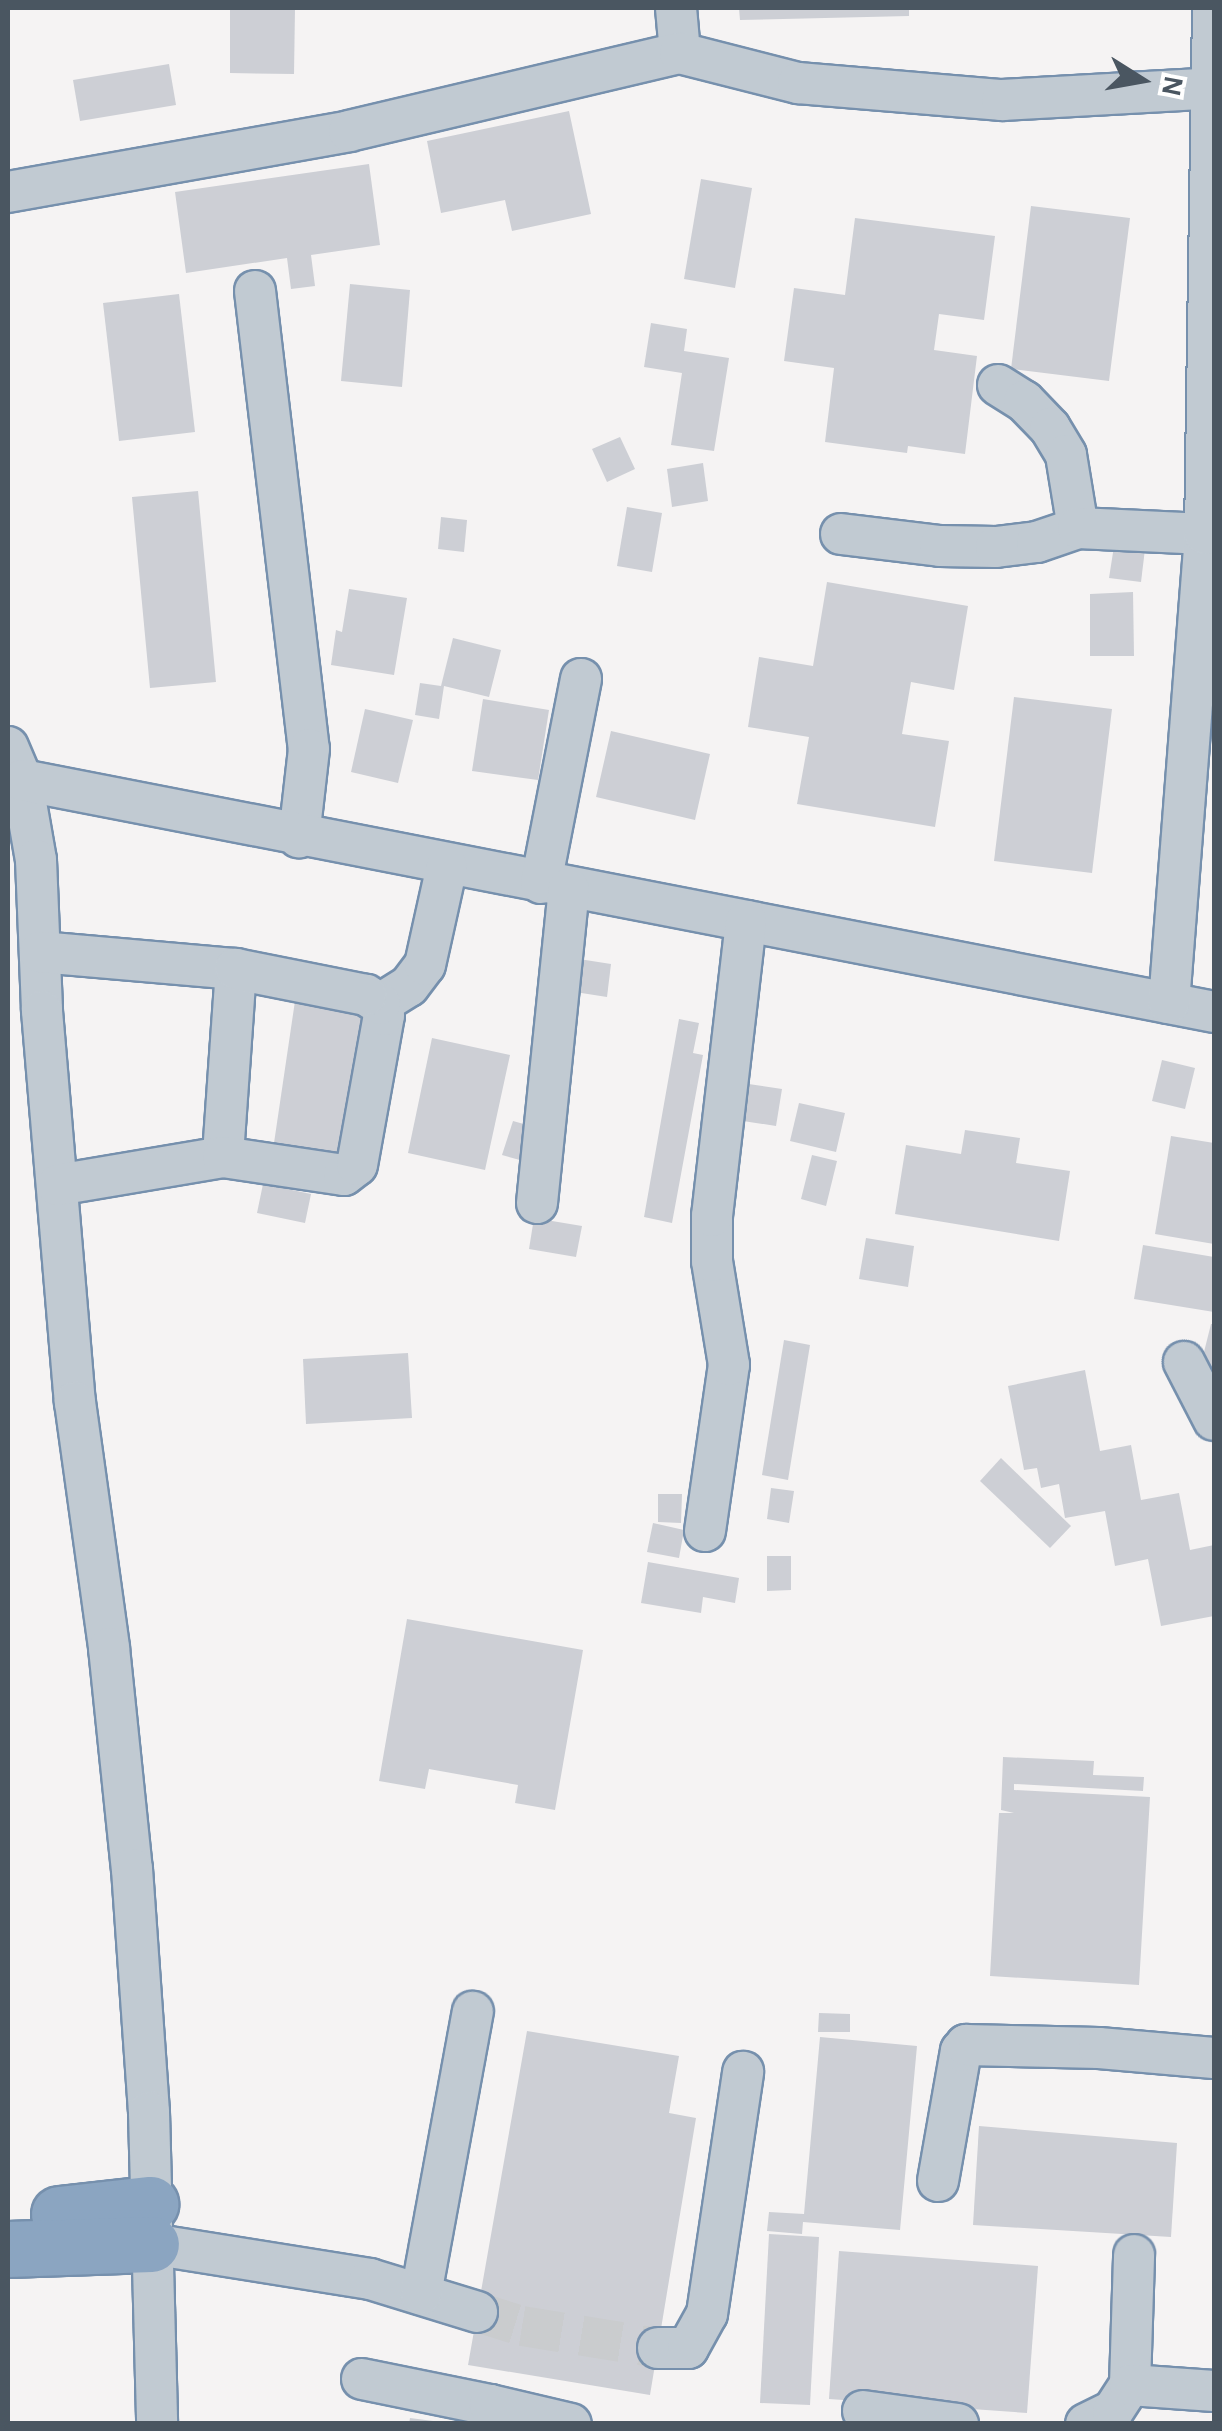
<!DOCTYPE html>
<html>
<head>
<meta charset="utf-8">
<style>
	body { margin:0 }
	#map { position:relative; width:1222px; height:2431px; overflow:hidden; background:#f5f3f3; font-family:"Alegreya Sans",sans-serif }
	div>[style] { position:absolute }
	.building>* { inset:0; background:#cdcfd5 }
	.minor-tunnel>* { height:40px; margin-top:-20px; transform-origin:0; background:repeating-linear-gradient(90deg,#caccce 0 40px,transparent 0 60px) }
	.roads { filter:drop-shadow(2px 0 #7690ad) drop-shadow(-2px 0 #7690ad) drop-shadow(0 2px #7690ad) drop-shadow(0 -2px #7690ad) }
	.minor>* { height:40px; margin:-20px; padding:0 20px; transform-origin:20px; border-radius:20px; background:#c1cad2 }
	.highway>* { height:55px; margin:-27.5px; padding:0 27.5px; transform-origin:27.5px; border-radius:27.5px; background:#8ba5c1 }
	span { translate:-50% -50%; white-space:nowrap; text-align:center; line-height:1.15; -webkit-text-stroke:9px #fff; paint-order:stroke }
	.frame { position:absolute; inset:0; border:10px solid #4a5661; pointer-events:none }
	.north { position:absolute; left:1092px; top:30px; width:100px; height:100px; -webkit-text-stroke:8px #fff; paint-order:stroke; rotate:101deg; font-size:28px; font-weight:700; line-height:40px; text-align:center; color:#4a5661 }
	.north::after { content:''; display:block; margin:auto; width:35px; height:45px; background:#4a5661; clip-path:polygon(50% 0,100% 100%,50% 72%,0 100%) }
</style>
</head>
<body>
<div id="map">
	<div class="building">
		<div style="clip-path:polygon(230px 8px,295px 8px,294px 74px,230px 73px)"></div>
		<div style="clip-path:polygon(739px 8px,909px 8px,909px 16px,740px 20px)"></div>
		<div style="clip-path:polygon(169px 64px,176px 105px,80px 121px,73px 80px)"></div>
		<div style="clip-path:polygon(569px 111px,591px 214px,512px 231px,505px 200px,441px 213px,427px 141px)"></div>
		<div style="clip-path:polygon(369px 164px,380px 245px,311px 255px,315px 286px,291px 289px,287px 258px,186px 273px,175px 192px)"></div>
		<div style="clip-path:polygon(701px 179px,752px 188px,735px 288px,684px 279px)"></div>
		<div style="clip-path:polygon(1031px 206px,1130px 218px,1109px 381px,1011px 369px)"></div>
		<div style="clip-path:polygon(855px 218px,995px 236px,984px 320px,939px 314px,934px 350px,977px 356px,965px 454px,908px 446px,907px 453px,825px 442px,834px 368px,784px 361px,794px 288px,845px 295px)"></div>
		<div style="clip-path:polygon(350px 284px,410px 290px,402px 387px,341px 381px)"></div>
		<div style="clip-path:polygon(179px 294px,195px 432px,119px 441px,103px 303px)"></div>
		<div style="clip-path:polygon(651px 323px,687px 329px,684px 351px,729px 358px,714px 451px,671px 445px,682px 373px,644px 367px)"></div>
		<div style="clip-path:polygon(620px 437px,635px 469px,607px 482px,592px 449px)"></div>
		<div style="clip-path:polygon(703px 463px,708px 501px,672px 507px,667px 469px)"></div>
		<div style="clip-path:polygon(198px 491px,216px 682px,150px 688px,132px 497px)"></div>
		<div style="clip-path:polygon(627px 507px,662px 513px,652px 572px,617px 566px)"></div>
		<div style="clip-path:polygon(441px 517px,467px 520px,464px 552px,438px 549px)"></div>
		<div style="clip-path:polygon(1114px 546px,1145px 549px,1141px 582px,1109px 578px)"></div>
		<div style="clip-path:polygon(827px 582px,968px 606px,954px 690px,911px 682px,902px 734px,949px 741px,935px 827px,797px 804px,809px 737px,748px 727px,759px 657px,813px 666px)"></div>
		<div style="clip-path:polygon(349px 589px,407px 598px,394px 675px,331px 665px,336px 630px,342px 632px)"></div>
		<div style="clip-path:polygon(1133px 592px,1134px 656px,1090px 656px,1090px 594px)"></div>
		<div style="clip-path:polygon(453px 638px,501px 650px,489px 697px,444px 686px,439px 719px,415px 715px,420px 683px,441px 686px)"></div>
		<div style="clip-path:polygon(1014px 697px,1112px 709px,1092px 873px,994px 861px)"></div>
		<div style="clip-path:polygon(483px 699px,549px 710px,538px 780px,472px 771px)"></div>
		<div style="clip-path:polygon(365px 709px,413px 720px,398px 783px,351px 772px)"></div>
		<div style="clip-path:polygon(611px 731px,710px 754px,695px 820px,596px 797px)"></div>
		<div style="clip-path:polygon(579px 959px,611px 964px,607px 997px,575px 992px)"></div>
		<div style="clip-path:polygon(295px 1001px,379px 1015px,358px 1156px,274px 1143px)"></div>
		<div style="clip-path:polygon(679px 1019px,699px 1023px,693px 1053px,703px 1055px,672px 1223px,644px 1217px)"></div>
		<div style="clip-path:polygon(432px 1038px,510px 1055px,485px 1170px,408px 1153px)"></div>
		<div style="clip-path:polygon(1162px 1060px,1195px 1068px,1185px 1109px,1152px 1101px)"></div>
		<div style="clip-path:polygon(735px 1082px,782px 1089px,776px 1126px,730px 1119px)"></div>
		<div style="clip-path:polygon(799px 1103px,845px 1113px,836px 1152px,790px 1141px)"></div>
		<div style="clip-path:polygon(513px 1121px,538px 1128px,527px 1162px,502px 1155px)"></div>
		<div style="clip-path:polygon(965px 1130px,1020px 1138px,1016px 1163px,1070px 1171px,1059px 1241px,895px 1214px,906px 1145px,961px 1154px)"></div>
		<div style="clip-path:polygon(1171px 1136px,1214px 1143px,1214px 1244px,1155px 1234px)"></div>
		<div style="clip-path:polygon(812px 1155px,837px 1161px,826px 1206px,801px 1199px)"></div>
		<div style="clip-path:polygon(263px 1184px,311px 1194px,305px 1223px,257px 1213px)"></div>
		<div style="clip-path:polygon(534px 1218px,582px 1226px,576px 1257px,529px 1249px)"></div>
		<div style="clip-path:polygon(866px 1238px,914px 1246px,908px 1287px,859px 1279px)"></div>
		<div style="clip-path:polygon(1143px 1245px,1214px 1257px,1214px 1312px,1134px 1299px)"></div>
		<div style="clip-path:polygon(1211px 1324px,1214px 1324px,1214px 1380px,1198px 1376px)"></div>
		<div style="clip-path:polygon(784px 1340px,810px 1345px,788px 1480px,762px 1475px)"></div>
		<div style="clip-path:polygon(408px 1353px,412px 1418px,306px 1424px,303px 1359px)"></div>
		<div style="clip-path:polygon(1085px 1370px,1100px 1451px,1131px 1445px,1141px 1500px,1179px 1493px,1190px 1550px,1214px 1545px,1214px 1616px,1161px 1626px,1148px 1559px,1115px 1566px,1105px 1511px,1065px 1518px,1059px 1484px,1041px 1488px,1037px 1468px,1024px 1470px,1008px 1386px)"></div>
		<div style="clip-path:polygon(1001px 1458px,1071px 1526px,1050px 1548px,980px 1481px)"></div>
		<div style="clip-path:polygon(771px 1488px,794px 1491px,789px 1523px,767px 1519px)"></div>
		<div style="clip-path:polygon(658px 1494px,682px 1494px,681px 1523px,658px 1522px)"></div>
		<div style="clip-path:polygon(653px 1523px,684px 1530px,679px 1558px,647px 1552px)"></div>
		<div style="clip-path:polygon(767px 1556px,791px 1556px,791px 1590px,767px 1591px)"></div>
		<div style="clip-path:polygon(648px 1562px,739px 1578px,735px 1603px,703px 1597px,701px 1613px,641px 1603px)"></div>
		<div style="clip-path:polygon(407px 1619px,583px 1650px,555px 1810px,515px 1803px,518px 1785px,429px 1769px,425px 1789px,379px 1781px)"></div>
		<div style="clip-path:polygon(1003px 1757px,1094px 1761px,1093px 1775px,1144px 1777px,1143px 1791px,1014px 1784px,1014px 1790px,1150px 1797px,1139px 1985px,990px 1976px,999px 1813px,1014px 1813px,1001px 1810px)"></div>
		<div style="clip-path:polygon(819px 2013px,850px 2014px,850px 2032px,818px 2032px)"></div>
		<div style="clip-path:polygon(527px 2031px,679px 2056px,669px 2113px,696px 2118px,650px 2395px,468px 2365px)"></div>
		<div style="clip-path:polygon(820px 2037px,917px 2046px,900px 2230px,803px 2222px,802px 2234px,767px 2231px,769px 2212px,804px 2214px)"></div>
		<div style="clip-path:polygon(979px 2126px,1177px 2143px,1171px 2237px,973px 2225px)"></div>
		<div style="clip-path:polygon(769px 2234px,819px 2237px,810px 2405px,760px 2403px)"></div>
		<div style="clip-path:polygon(839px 2251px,1038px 2266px,1027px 2413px,829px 2399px)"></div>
		<div style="clip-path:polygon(410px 2418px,433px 2421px,433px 2424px,409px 2424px)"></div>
	</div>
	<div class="minor-tunnel">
		<div style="left:477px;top:2312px;width:47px;rotate:17.3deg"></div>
		<div style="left:522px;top:2326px;width:138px;rotate:9.2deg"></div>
	</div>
	<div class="roads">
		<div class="minor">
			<div style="left:676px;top:8px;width:45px;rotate:84.9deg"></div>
			<div style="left:8px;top:192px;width:346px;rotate:-10.1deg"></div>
			<div style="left:349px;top:131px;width:340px;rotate:-13.3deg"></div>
			<div style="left:680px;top:53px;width:122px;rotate:14.3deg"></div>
			<div style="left:798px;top:83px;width:205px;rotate:4.8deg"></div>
			<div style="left:1002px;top:100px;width:212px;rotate:-3.2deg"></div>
			<div style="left:255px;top:291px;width:461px;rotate:83.3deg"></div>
			<div style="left:309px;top:749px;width:89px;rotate:96.5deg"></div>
			<div style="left:998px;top:385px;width:31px;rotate:32deg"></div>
			<div style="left:1024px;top:401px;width:37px;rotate:46deg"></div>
			<div style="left:1050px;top:428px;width:31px;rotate:59deg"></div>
			<div style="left:1066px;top:455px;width:74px;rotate:80.7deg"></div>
			<div style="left:841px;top:534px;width:100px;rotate:6.9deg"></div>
			<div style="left:940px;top:546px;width:56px;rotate:1deg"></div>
			<div style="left:996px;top:547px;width:41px;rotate:-7deg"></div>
			<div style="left:1037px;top:542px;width:43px;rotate:-18.9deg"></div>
			<div style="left:1078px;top:528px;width:127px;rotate:2.7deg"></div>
			<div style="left:8px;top:747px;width:36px;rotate:67deg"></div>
			<div style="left:22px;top:780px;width:81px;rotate:80.1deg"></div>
			<div style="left:36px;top:860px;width:151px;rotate:87.7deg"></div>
			<div style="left:42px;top:1011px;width:392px;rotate:85.2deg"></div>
			<div style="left:75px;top:1402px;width:248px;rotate:82.1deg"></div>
			<div style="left:109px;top:1648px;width:222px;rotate:84.1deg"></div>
			<div style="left:132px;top:1869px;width:244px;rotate:86deg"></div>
			<div style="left:149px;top:2112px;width:312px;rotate:88.5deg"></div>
			<div style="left:22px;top:780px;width:1214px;rotate:11.01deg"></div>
			<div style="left:541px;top:883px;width:208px;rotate:-78.9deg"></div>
			<div style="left:40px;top:952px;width:197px;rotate:5deg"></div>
			<div style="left:236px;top:969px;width:188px;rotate:94deg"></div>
			<div style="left:223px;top:1157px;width:168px;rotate:170.4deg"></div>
			<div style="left:1169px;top:1003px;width:470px;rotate:-85.6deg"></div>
			<div style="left:1205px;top:534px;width:526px;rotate:-89.13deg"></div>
			<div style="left:380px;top:1004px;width:34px;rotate:-32deg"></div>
			<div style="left:409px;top:986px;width:26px;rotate:-53deg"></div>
			<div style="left:425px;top:965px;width:101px;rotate:-77.5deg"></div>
			<div style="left:223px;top:1157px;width:122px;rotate:8.5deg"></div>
			<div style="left:344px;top:1175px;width:16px;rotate:-38deg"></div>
			<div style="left:357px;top:1165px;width:152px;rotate:-79.8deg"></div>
			<div style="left:384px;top:1015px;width:12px;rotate:-110deg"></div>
			<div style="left:380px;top:1004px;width:17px;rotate:-147deg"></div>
			<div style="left:366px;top:995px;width:133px;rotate:-168.7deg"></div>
			<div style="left:537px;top:1203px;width:316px;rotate:-84.2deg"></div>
			<div style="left:1184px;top:1362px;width:65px;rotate:62.7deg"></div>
			<div style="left:705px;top:1531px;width:168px;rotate:-81.8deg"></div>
			<div style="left:729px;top:1365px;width:105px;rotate:-99.3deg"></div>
			<div style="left:712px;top:1261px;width:45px;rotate:-90deg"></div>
			<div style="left:712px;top:1216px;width:297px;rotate:-83.4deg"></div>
			<div style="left:938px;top:2181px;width:132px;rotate:-80deg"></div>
			<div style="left:961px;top:2051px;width:8px;rotate:-50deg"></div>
			<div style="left:966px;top:2045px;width:133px;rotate:1.3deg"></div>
			<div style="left:1099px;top:2048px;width:115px;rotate:5deg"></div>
			<div style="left:151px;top:2244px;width:222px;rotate:9.1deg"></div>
			<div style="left:370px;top:2279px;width:112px;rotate:17.1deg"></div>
			<div style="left:421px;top:2294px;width:287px;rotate:-79.6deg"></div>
			<div style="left:658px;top:2348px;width:30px"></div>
			<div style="left:688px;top:2348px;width:39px;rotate:-61deg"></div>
			<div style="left:707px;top:2314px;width:245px;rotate:-81.5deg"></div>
			<div style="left:362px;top:2379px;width:131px;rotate:11.5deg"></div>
			<div style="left:490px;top:2405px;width:19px;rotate:96deg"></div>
			<div style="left:1130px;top:2385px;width:130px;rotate:-88.2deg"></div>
			<div style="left:490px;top:2405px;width:83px;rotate:13.2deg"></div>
			<div style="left:863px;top:2411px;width:96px;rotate:7.8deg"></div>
			<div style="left:1086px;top:2424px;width:30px;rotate:-26deg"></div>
			<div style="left:1113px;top:2411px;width:31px;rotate:-57deg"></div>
			<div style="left:1130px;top:2385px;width:84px;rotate:4.1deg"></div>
		</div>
		<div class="highway">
			<div style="left:59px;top:2214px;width:92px;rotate:-6.3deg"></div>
			<div style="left:8px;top:2249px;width:143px;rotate:-2deg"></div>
		</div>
	</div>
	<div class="frame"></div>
	<div class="north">N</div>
</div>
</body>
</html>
